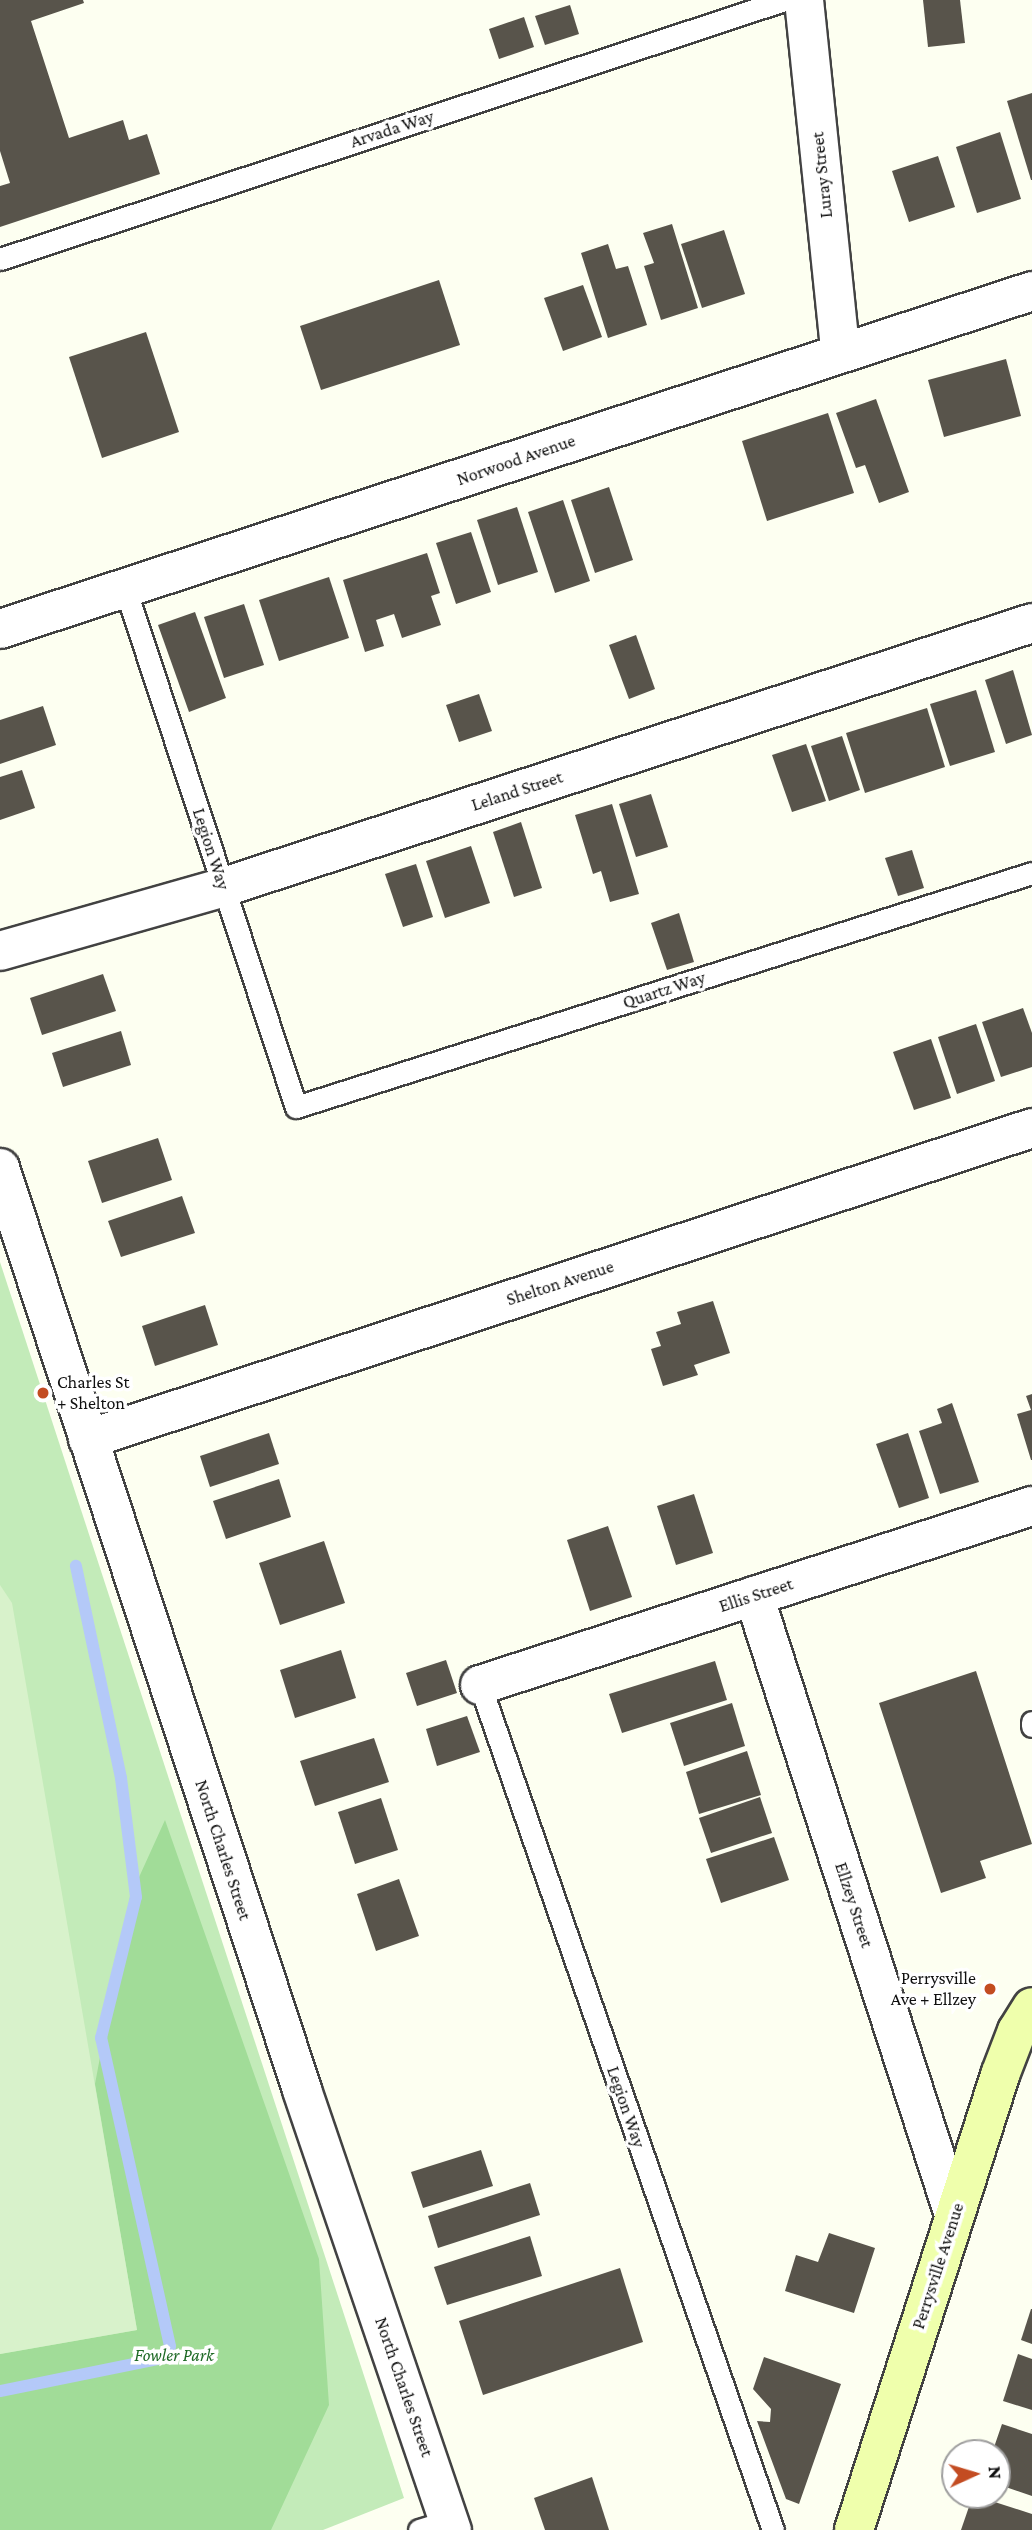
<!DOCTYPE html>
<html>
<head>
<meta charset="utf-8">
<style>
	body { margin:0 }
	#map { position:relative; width:1032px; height:2530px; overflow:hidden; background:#fdfff1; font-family:"Crimson Pro",serif }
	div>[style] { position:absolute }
	.green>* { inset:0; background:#c3ebb9 }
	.forest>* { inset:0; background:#a1dc98 }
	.pitch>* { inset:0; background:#d8f2cb }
	.stream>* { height:12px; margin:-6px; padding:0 6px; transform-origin:6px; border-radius:6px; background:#b4c9f8 }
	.building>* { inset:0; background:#58544b }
	.roads { filter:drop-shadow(2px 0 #424242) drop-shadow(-2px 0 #424242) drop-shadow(0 2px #424242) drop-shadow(0 -2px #424242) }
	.service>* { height:21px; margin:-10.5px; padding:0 10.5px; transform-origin:10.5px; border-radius:10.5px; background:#fff }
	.minor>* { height:38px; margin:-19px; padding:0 19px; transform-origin:19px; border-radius:19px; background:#fff }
	.tertiary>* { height:38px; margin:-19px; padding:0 19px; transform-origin:19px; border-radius:19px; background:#fff }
	.secondary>* { height:38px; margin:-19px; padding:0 19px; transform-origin:19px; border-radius:19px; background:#efffac }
	.dots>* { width:19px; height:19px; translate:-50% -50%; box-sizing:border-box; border:4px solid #fff; border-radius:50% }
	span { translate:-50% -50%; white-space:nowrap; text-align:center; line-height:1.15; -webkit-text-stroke:7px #fff; paint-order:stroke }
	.street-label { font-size:18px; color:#0f0f0f }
	.poi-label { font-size:18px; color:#0f0f0f }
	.left { translate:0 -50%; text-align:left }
	.right { translate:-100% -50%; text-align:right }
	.park-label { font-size:18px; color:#1d6924; font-style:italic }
	.north { position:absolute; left:941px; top:2439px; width:70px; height:70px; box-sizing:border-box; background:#fff; border:2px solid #9f9f9f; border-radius:50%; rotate:86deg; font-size:19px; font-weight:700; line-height:28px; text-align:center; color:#0f0f0f }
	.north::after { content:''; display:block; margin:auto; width:24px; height:32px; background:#c34c22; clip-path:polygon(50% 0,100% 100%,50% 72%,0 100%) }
</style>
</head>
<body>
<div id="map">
	<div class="green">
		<div style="clip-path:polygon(0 1262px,404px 2498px,323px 2530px,0 2530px)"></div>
	</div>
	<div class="forest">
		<div style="clip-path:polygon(165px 1820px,319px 2259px,329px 2405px,271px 2530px,0 2530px,0 2354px,137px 2330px,95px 2084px,130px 1897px)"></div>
	</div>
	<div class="pitch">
		<div style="clip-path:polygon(0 1585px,12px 1603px,137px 2330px,0 2354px)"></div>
	</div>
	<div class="stream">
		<div style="left:0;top:2391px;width:167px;rotate:-11.4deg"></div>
		<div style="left:164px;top:2358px;width:13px;rotate:-63deg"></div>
		<div style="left:170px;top:2346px;width:316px;rotate:-102.6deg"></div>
		<div style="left:101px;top:2038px;width:145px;rotate:-76.1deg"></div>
		<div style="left:136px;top:1897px;width:120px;rotate:-97.2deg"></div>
		<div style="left:121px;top:1778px;width:217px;rotate:-102deg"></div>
	</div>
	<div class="building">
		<div style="clip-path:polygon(0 0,83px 0,84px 3px,31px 21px,69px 138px,123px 120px,129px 140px,147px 134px,160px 174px,0 227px,0 186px,10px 183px,0 151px)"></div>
		<div style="clip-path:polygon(923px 0,960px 0,965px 43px,928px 47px)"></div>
		<div style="clip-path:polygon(570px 5px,579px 34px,545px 45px,535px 16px)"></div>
		<div style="clip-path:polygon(524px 17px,534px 47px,499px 59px,489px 29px)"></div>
		<div style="clip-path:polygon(1032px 93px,1032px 180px,1031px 180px,1007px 101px)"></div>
		<div style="clip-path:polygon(1000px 132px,1021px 199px,977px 213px,956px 147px)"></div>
		<div style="clip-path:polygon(938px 156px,955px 207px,909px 222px,892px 171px)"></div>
		<div style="clip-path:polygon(672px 224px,698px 308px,661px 320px,644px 266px,654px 263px,643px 233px)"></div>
		<div style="clip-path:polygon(724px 230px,745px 294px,702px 308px,681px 244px)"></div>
		<div style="clip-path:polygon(608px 244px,616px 269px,628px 266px,647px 325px,608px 338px,581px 253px)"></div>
		<div style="clip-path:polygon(439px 280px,460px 345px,321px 390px,300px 326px)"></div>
		<div style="clip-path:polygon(583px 285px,602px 337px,563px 351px,544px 298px)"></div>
		<div style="clip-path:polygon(146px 332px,179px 432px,102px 458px,69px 357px)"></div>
		<div style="clip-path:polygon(1006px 359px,1021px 416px,944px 437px,928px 380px)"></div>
		<div style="clip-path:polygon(876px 399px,909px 492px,879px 503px,865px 465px,856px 468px,836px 413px)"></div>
		<div style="clip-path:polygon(828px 413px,854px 493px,767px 521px,742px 441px)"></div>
		<div style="clip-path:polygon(609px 487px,633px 560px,595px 573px,571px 500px)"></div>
		<div style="clip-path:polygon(563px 500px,590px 581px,555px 593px,528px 512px)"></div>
		<div style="clip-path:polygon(517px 507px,538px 572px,498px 585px,477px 520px)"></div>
		<div style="clip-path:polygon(471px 532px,491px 592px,456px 604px,436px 543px)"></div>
		<div style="clip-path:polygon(427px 553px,440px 593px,431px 596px,441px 625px,402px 638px,394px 614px,376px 620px,384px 646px,365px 652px,343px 580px)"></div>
		<div style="clip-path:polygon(329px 577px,349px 638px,279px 661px,259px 600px)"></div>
		<div style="clip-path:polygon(244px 604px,264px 665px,224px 678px,204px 617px)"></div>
		<div style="clip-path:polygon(195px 612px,226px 698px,189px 712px,158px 625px)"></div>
		<div style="clip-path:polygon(636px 635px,655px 689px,629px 699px,609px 645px)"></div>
		<div style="clip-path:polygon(1013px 670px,1032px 735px,1006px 744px,985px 680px)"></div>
		<div style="clip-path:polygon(976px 690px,995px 752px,950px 766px,930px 704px)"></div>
		<div style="clip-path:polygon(479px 694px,492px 731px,459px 742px,446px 705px)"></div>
		<div style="clip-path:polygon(43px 706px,56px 745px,0 764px,0 720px)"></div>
		<div style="clip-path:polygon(927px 708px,945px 767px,865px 793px,846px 733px)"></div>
		<div style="clip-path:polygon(842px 736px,860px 790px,829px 801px,811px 746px)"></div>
		<div style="clip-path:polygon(806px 744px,826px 801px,792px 812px,772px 755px)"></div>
		<div style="clip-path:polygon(22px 770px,35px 808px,0 820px,0 777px)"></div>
		<div style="clip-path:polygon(651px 794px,668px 847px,636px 857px,619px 804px)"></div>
		<div style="clip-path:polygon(612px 804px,639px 894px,610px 902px,601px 871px,593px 874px,575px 815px)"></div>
		<div style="clip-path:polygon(521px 822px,542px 888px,514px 897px,493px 832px)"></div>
		<div style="clip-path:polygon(471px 846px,490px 903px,445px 918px,426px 861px)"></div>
		<div style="clip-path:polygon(912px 850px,924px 888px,898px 896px,885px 858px)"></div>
		<div style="clip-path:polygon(416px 864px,433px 917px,403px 927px,385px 874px)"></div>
		<div style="clip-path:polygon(679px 913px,694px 962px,667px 970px,651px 923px)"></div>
		<div style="clip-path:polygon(103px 974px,116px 1011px,42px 1035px,30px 998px)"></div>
		<div style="clip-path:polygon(1023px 1008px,1032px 1033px,1032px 1067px,1001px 1077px,982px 1022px)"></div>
		<div style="clip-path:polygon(976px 1024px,995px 1081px,957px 1094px,938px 1037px)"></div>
		<div style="clip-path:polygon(121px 1031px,131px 1065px,63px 1087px,52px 1053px)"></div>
		<div style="clip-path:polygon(931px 1039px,951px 1098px,914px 1110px,893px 1052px)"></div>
		<div style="clip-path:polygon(158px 1138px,172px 1180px,102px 1203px,88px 1161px)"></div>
		<div style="clip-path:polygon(182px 1196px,195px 1233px,121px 1257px,108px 1221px)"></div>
		<div style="clip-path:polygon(713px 1301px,730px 1353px,694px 1365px,698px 1375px,663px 1386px,651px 1349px,661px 1346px,656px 1332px,681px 1324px,677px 1312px)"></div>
		<div style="clip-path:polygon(205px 1305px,218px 1345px,155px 1366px,142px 1326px)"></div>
		<div style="clip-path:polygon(1032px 1394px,1032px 1460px,1031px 1460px,1017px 1414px,1031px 1410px,1026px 1396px)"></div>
		<div style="clip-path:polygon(952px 1403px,979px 1482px,940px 1494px,919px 1431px,942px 1423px,937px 1409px)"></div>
		<div style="clip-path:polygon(269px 1433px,279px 1464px,210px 1487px,200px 1456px)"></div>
		<div style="clip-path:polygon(908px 1433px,929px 1498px,899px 1508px,876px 1444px)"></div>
		<div style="clip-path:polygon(279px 1479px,291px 1517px,226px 1539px,213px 1501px)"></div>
		<div style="clip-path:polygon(694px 1494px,713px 1553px,676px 1565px,657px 1506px)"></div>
		<div style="clip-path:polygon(608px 1526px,632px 1597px,590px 1611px,567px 1540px)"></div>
		<div style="clip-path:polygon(324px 1541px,345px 1603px,280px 1625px,259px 1563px)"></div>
		<div style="clip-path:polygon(341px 1650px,356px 1698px,295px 1718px,280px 1670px)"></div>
		<div style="clip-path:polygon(446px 1660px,457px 1693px,417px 1706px,406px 1673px)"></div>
		<div style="clip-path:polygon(715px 1661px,727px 1700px,622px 1733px,609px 1694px)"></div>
		<div style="clip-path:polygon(976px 1671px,1032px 1844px,980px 1861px,986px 1878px,941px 1893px,879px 1703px)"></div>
		<div style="clip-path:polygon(732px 1703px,745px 1746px,684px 1766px,670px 1723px)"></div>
		<div style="clip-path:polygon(467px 1716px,480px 1752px,437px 1766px,426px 1729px)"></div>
		<div style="clip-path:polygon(374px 1738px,389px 1782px,315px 1806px,300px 1761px)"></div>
		<div style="clip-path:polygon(747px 1751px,761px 1795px,699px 1814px,686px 1772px)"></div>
		<div style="clip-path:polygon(760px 1797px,772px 1833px,711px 1853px,699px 1818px)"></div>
		<div style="clip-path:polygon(381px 1798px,398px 1850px,355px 1864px,338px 1812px)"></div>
		<div style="clip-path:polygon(774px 1837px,789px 1880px,721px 1903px,706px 1859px)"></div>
		<div style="clip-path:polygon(399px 1879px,419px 1936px,376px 1951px,357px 1894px)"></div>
		<div style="clip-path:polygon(481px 2150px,493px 2186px,423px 2208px,411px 2172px)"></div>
		<div style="clip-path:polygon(530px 2183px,540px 2215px,438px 2248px,428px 2216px)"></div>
		<div style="clip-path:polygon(829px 2233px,875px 2248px,854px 2313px,785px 2291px,796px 2255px,818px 2262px)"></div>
		<div style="clip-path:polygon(530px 2236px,542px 2276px,447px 2305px,434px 2267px)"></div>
		<div style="clip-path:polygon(620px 2268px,643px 2342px,483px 2395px,459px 2321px)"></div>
		<div style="clip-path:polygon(1031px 2309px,1032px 2309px,1032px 2344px,1021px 2340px)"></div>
		<div style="clip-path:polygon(1018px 2354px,1032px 2359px,1032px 2410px,1003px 2401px)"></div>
		<div style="clip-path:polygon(764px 2357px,841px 2384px,799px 2504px,786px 2499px,757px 2421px,770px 2422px,771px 2409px,753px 2389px)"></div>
		<div style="clip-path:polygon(1002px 2424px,1032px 2434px,1032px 2496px,997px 2484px,997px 2453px,992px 2453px)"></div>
		<div style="clip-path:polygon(592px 2477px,609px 2530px,545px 2530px,534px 2498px)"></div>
		<div style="clip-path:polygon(973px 2495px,1032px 2514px,1032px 2530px,961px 2530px)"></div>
	</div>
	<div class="roads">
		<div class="service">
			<div style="left:0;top:259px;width:826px;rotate:-18.28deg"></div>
			<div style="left:126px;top:591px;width:543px;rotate:71.77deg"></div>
			<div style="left:296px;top:1107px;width:772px;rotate:-17.64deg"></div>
			<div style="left:480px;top:1685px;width:894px;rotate:70.88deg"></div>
			<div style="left:1032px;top:1722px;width:4px;rotate:90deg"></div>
			<div style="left:419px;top:2530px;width:31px;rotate:-17deg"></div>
		</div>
		<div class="minor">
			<div style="left:804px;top:0;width:353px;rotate:84.1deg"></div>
			<div style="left:0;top:629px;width:1086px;rotate:-18.13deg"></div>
			<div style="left:0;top:951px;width:233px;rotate:-15.9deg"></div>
			<div style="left:224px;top:887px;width:850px;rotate:-18.09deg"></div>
			<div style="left:88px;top:1439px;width:994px;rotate:-18.23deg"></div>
			<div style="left:754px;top:1596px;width:651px;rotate:72.09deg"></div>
			<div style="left:480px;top:1685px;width:580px;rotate:-17.97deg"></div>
		</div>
		<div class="tertiary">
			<div style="left:0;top:1168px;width:970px;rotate:71.86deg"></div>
			<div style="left:302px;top:2090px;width:465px;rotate:71.2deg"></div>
		</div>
		<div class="secondary">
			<div style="left:854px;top:2530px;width:478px;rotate:-72.2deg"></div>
			<div style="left:1000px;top:2075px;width:47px;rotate:-68.9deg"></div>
			<div style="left:1017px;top:2031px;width:28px;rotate:-58deg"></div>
		</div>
	</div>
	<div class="dots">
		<div style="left:43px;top:1393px;background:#c34c22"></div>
		<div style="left:990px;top:1989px;background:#c34c22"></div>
	</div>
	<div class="street-label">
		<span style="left:392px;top:129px;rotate:-18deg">Arvada Way</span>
		<span style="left:822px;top:175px;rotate:-96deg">Luray Street</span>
		<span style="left:516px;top:460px;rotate:-19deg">Norwood Avenue</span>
		<span style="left:517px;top:791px;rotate:-18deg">Leland Street</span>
		<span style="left:211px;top:849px;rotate:72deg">Legion Way</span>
		<span style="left:664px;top:990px;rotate:-18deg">Quartz Way</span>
		<span style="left:560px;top:1283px;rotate:-18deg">Shelton Avenue</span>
		<span style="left:756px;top:1595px;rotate:-18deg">Ellis Street</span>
		<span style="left:223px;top:1850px;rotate:72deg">North Charles Street</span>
		<span style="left:854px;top:1905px;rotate:72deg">Ellzey Street</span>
		<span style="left:626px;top:2107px;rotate:71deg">Legion Way</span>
		<span style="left:938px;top:2266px;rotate:-72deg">Perrysville Avenue</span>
		<span style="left:404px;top:2387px;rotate:71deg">North Charles Street</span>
	</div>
	<div class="poi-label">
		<span class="left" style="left:57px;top:1393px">Charles St<br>+ Shelton</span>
		<span class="right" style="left:976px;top:1989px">Perrysville<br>Ave + Ellzey</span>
	</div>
	<div class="park-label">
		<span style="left:174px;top:2355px">Fowler Park</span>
	</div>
	<div class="north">N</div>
</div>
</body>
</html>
